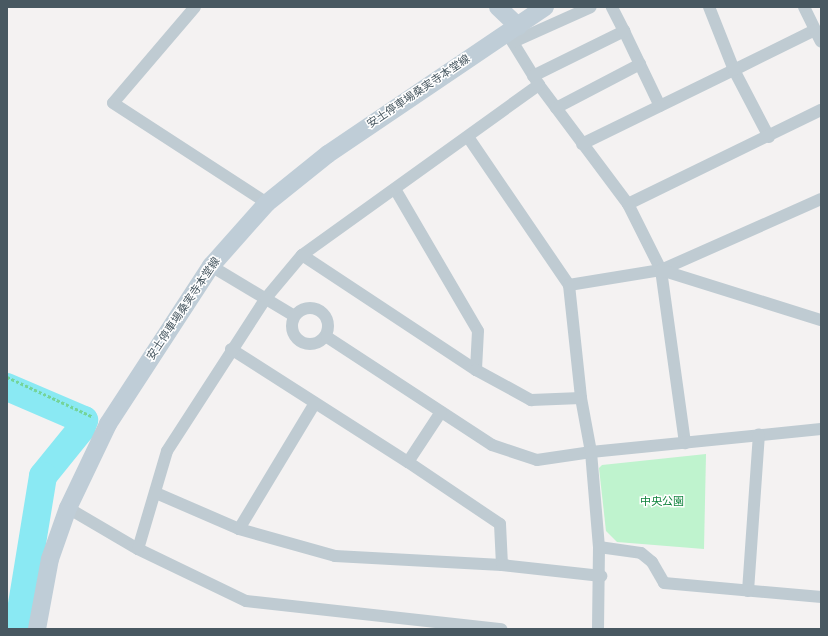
<!DOCTYPE html>
<html>
<head>
<meta charset="utf-8">
<style>
	body { margin:0 }
	#map { position:relative; width:828px; height:636px; overflow:hidden; background:#f4f2f2; font-family:"Work Sans","Noto Sans JP",sans-serif }
	div>[style] { position:absolute }
	.green>* { inset:0; background:#bff3ce }
	.river>* { height:28px; margin:-14px; padding:0 14px; transform-origin:14px; border-radius:14px; background:#8ae9f3 }
	.path>* { height:2.5px; margin-top:-1.25px; transform-origin:0; background:repeating-linear-gradient(90deg,#74d49a 0 3px,transparent 0 5px) }
	.street>* { height:12px; margin:-6px; padding:0 6px; transform-origin:6px; border-radius:6px; background:#bfcbd2 }
	.street>.ring { margin:-6px; padding:0; box-sizing:content-box; background:none; border:12px solid #bfcbd2; border-radius:50% }
	.secondary>* { height:18px; margin:-9px; padding:0 9px; transform-origin:9px; border-radius:9px; background:#bfcdd7 }
	span { translate:-50% -50%; white-space:nowrap; text-align:center; line-height:1.15; -webkit-text-stroke:3px #fff; paint-order:stroke }
	.street-label { font-size:11px; color:#485861 }
	.park-label { font-size:11px; color:#11843e }
	.frame { position:absolute; inset:0; border:8px solid #485861; pointer-events:none }
</style>
</head>
<body>
<div id="map">
	<div class="green">
		<div style="clip-path:polygon(706px 454px,704px 549px,617px 542px,606px 531px,599px 468px,602px 465px)"></div>
	</div>
	<div class="river">
		<div style="left:7px;top:387px;width:84px;rotate:23.2deg"></div>
		<div style="left:84px;top:420px;width:9px;rotate:108deg"></div>
		<div style="left:81px;top:429px;width:60px;rotate:129deg"></div>
		<div style="left:43px;top:476px;width:155px;rotate:99.3deg"></div>
	</div>
	<div class="path">
		<div style="left:7px;top:377px;width:95px;rotate:24.9deg"></div>
	</div>
	<div class="street">
		<div style="left:195px;top:7px;width:126px;rotate:130.5deg"></div>
		<div style="left:113px;top:103px;width:184px;rotate:33deg"></div>
		<div style="left:804px;top:7px;width:25px;rotate:64deg"></div>
		<div style="left:624px;top:31px;width:83px;rotate:64.4deg"></div>
		<div style="left:507px;top:33px;width:61px;rotate:58.4deg"></div>
		<div style="left:539px;top:85px;width:149px;rotate:53.2deg"></div>
		<div style="left:628px;top:204px;width:74px;rotate:63.4deg"></div>
		<div style="left:661px;top:270px;width:175px;rotate:-23.9deg"></div>
		<div style="left:513px;top:42px;width:85px;rotate:-24.2deg"></div>
		<div style="left:533px;top:76px;width:102px;rotate:-26.3deg"></div>
		<div style="left:624px;top:31px;width:27px;rotate:-117deg"></div>
		<div style="left:556px;top:108px;width:95px;rotate:-27.6deg"></div>
		<div style="left:468px;top:137px;width:179px;rotate:55.7deg"></div>
		<div style="left:569px;top:285px;width:114px;rotate:83.9deg"></div>
		<div style="left:581px;top:398px;width:55px;rotate:79.5deg"></div>
		<div style="left:591px;top:452px;width:95px;rotate:85.2deg"></div>
		<div style="left:599px;top:547px;width:82px;rotate:90.7deg"></div>
		<div style="left:769px;top:137px;width:76px;rotate:-117.6deg"></div>
		<div style="left:734px;top:70px;width:90px;rotate:-26.3deg"></div>
		<div style="left:815px;top:30px;width:13px;rotate:63deg"></div>
		<div style="left:582px;top:144px;width:169px;rotate:-26deg"></div>
		<div style="left:734px;top:70px;width:68px;rotate:-111.6deg"></div>
		<div style="left:395px;top:189px;width:164px;rotate:59.7deg"></div>
		<div style="left:478px;top:331px;width:39px;rotate:93deg"></div>
		<div style="left:628px;top:204px;width:215px;rotate:-26deg"></div>
		<div style="left:302px;top:255px;width:209px;rotate:33.5deg"></div>
		<div style="left:476px;top:370px;width:63px;rotate:28.6deg"></div>
		<div style="left:531px;top:400px;width:50px;rotate:-2.3deg"></div>
		<div style="left:211px;top:266px;width:96px;rotate:30.9deg"></div>
		<div style="left:661px;top:270px;width:175px;rotate:82.1deg"></div>
		<div style="left:569px;top:285px;width:93px;rotate:-9.3deg"></div>
		<div style="left:661px;top:270px;width:168px;rotate:17.4deg"></div>
		<div class="ring" style="left:292px;top:308px;width:24px;height:24px"></div>
		<div style="left:327px;top:337px;width:197px;rotate:33.2deg"></div>
		<div style="left:492px;top:445px;width:47px;rotate:18.4deg"></div>
		<div style="left:537px;top:460px;width:55px;rotate:-8.4deg"></div>
		<div style="left:591px;top:452px;width:231px;rotate:-5.7deg"></div>
		<div style="left:231px;top:349px;width:210px;rotate:32.6deg"></div>
		<div style="left:408px;top:462px;width:111px;rotate:34deg"></div>
		<div style="left:500px;top:524px;width:41px;rotate:87.2deg"></div>
		<div style="left:408px;top:462px;width:60px;rotate:-56.6deg"></div>
		<div style="left:156px;top:493px;width:90px;rotate:23.4deg"></div>
		<div style="left:239px;top:529px;width:100px;rotate:15.7deg"></div>
		<div style="left:335px;top:556px;width:167px;rotate:3.1deg"></div>
		<div style="left:502px;top:565px;width:100px;rotate:6.3deg"></div>
		<div style="left:68px;top:508px;width:81px;rotate:30.4deg"></div>
		<div style="left:138px;top:549px;width:120px;rotate:25.7deg"></div>
		<div style="left:246px;top:601px;width:257px;rotate:6.3deg"></div>
		<div style="left:239px;top:529px;width:147px;rotate:-58.9deg"></div>
		<div style="left:599px;top:547px;width:42px;rotate:8.1deg"></div>
		<div style="left:641px;top:553px;width:14px;rotate:39deg"></div>
		<div style="left:652px;top:562px;width:24px;rotate:60deg"></div>
		<div style="left:664px;top:583px;width:158px;rotate:5.1deg"></div>
		<div style="left:138px;top:549px;width:102px;rotate:-73.5deg"></div>
		<div style="left:167px;top:451px;width:182px;rotate:-57.1deg"></div>
		<div style="left:266px;top:298px;width:56px;rotate:-50.1deg"></div>
		<div style="left:302px;top:255px;width:292px;rotate:-35.7deg"></div>
		<div style="left:748px;top:591px;width:157px;rotate:-86deg"></div>
	</div>
	<div class="secondary">
		<div style="left:498px;top:7px;width:28px;rotate:44deg"></div>
		<div style="left:37px;top:629px;width:71px;rotate:-79.5deg"></div>
		<div style="left:50px;top:559px;width:54px;rotate:-70.6deg"></div>
		<div style="left:68px;top:508px;width:93px;rotate:-64.5deg"></div>
		<div style="left:108px;top:424px;width:189px;rotate:-56.9deg"></div>
		<div style="left:211px;top:266px;width:84px;rotate:-48.4deg"></div>
		<div style="left:267px;top:203px;width:78px;rotate:-38.8deg"></div>
		<div style="left:328px;top:154px;width:262px;rotate:-34.1deg"></div>
	</div>
	<div class="street-label">
		<span style="left:419px;top:92px;rotate:-34deg">安土停車場桑実寺本堂線</span>
		<span style="left:184px;top:309px;rotate:-56deg">安土停車場桑実寺本堂線</span>
	</div>
	<div class="park-label">
		<span style="left:662px;top:502px">中央公園</span>
	</div>
	<div class="frame"></div>
</div>
</body>
</html>
